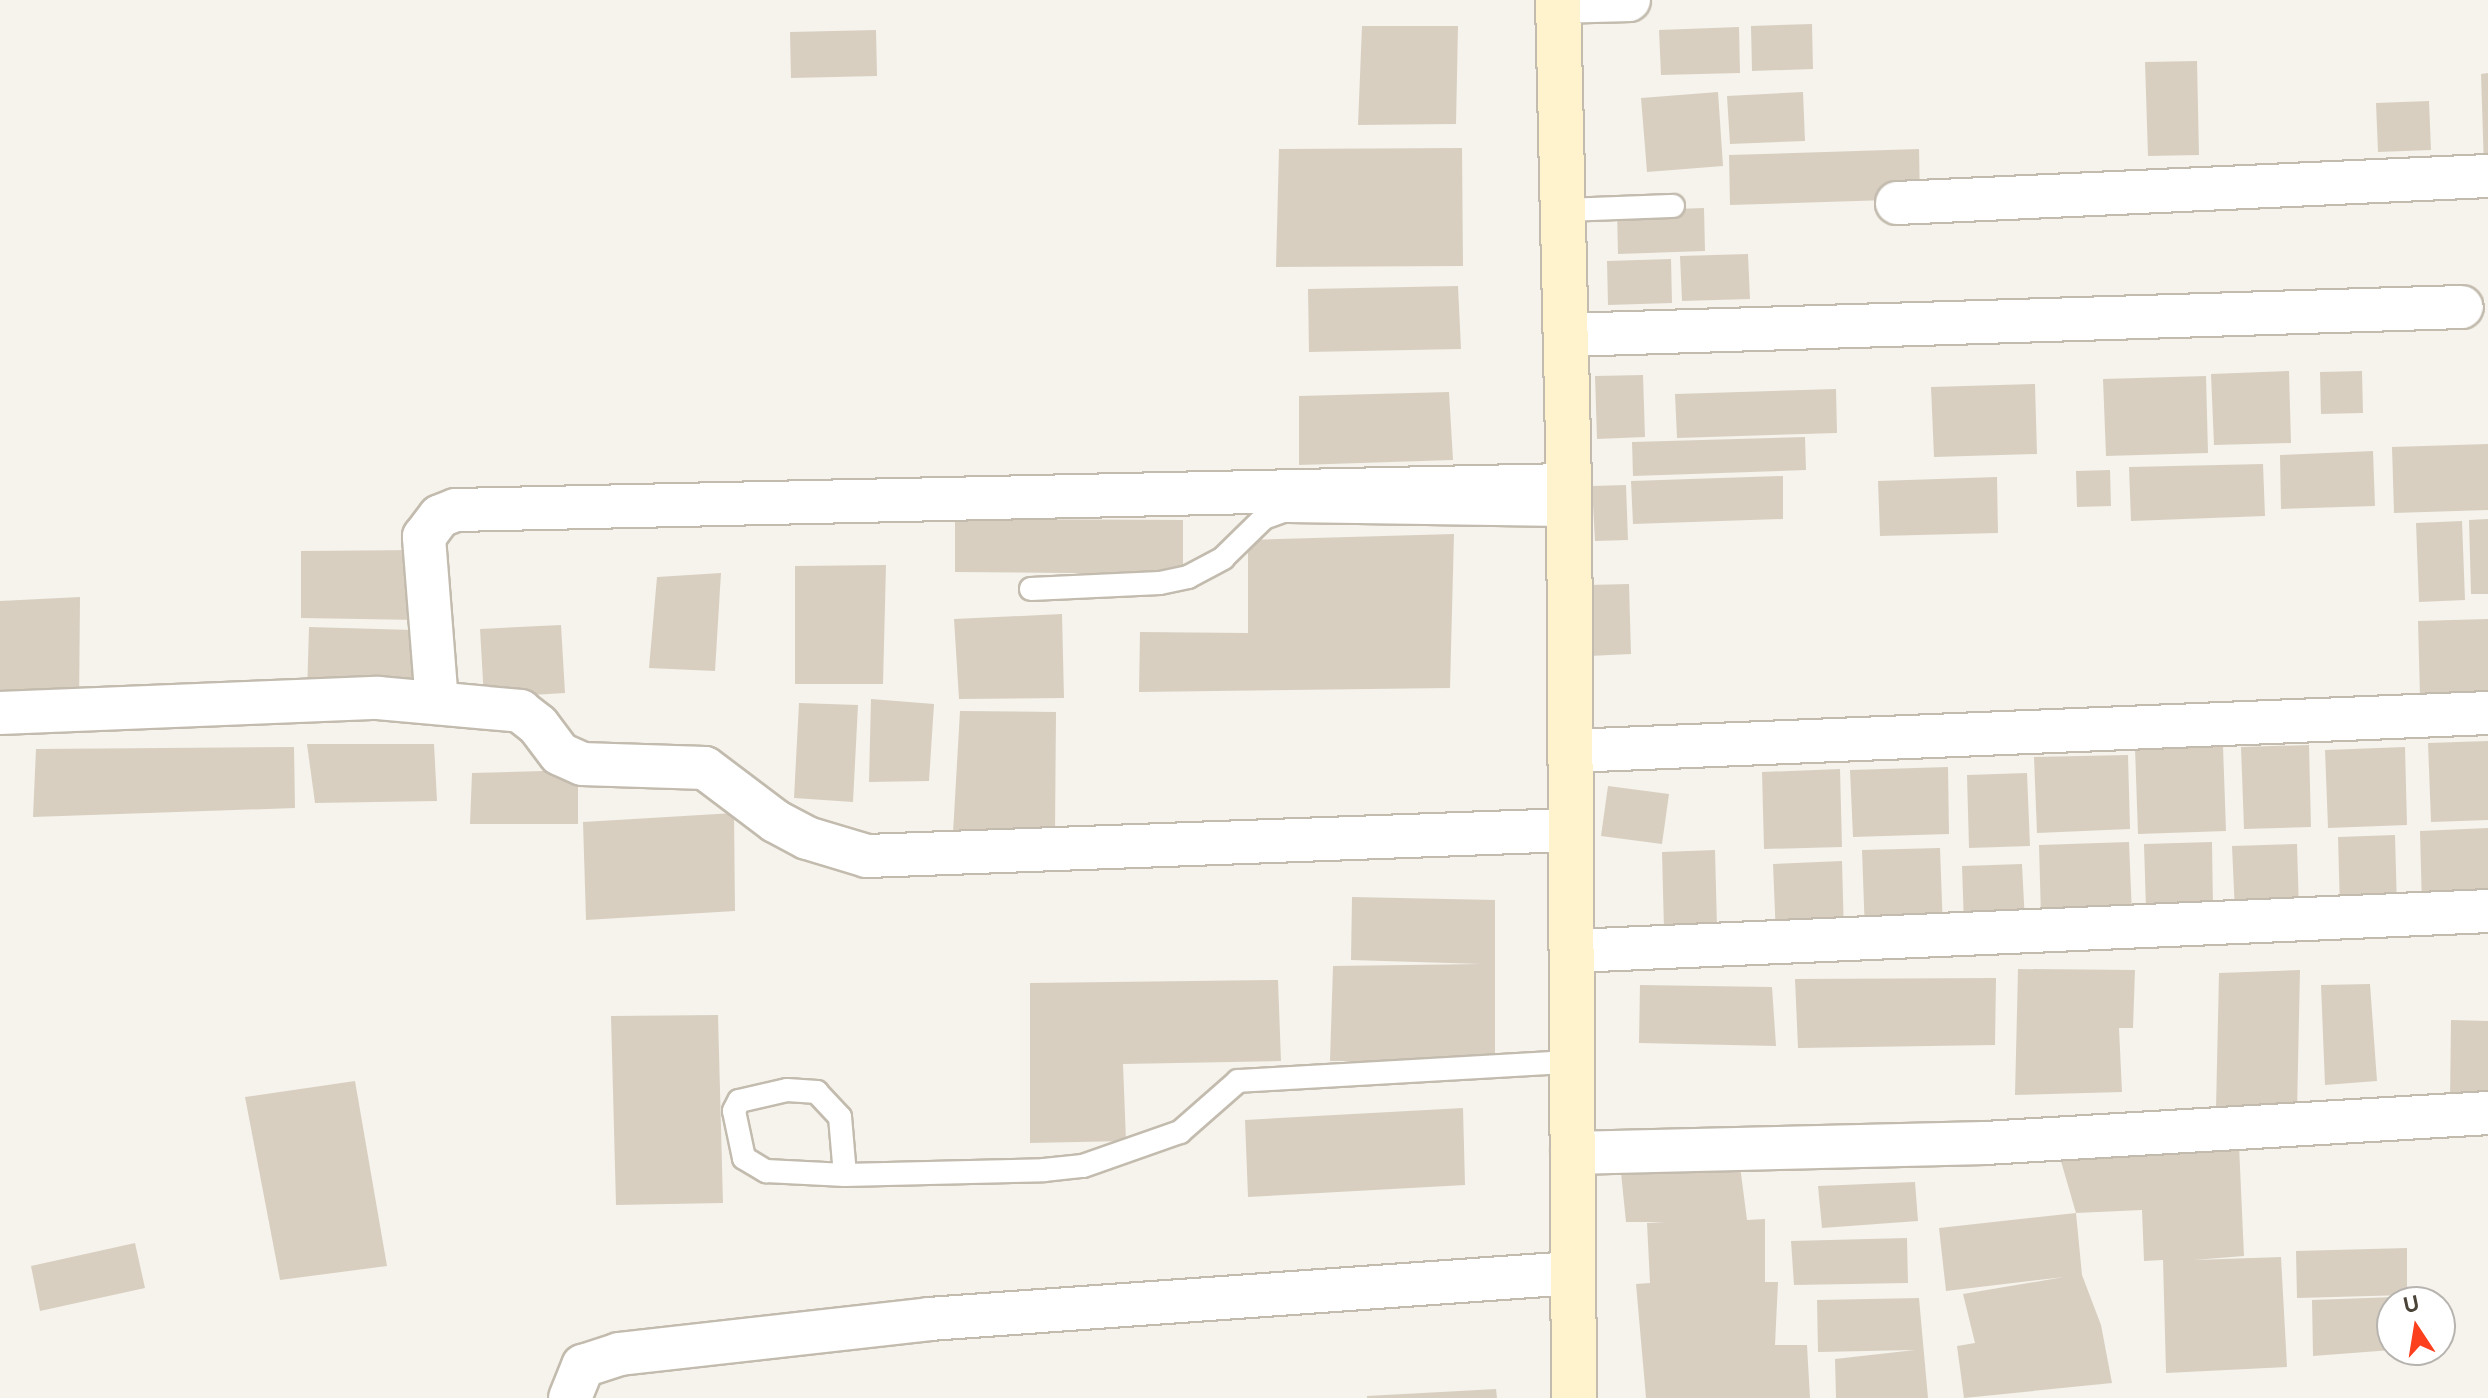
<!DOCTYPE html>
<html>
<head>
<meta charset="utf-8">
<style>
	body { margin:0 }
	#map { position:relative; width:2488px; height:1398px; overflow:hidden; background:#f6f3ec; font-family:Figtree,sans-serif }
	div>[style] { position:absolute }
	.building>* { inset:0; background:#d8cfc1 }
	.roads { filter:drop-shadow(2px 0 #c2bbae) drop-shadow(-2px 0 #c2bbae) drop-shadow(0 2px #c2bbae) drop-shadow(0 -2px #c2bbae) }
	.lane>* { height:22px; margin:-11px; padding:0 11px; transform-origin:11px; border-radius:11px; background:#fff }
	.street>* { height:42px; margin:-21px; padding:0 21px; transform-origin:21px; border-radius:21px; background:#fff }
	.secondary>* { height:44px; margin:-22px; padding:0 22px; transform-origin:22px; border-radius:22px; background:#fff3cd }
	span { translate:-50% -50%; white-space:nowrap; text-align:center; line-height:1.15; -webkit-text-stroke:6px #fff; paint-order:stroke }
	.north { position:absolute; left:2376px; top:1286px; width:80px; height:80px; box-sizing:border-box; background:#fff; border:2px solid #b7b4b0; border-radius:50%; rotate:348deg; font-size:22px; font-weight:700; line-height:32px; text-align:center; color:#4b4439 }
	.north::after { content:''; display:block; margin:auto; width:28px; height:36px; background:#fc3f1d; clip-path:polygon(50% 0,100% 100%,50% 72%,0 100%) }
</style>
</head>
<body>
<div id="map">
	<div class="building">
		<div style="clip-path:polygon(1812px 24px,1813px 69px,1752px 71px,1751px 26px)"></div>
		<div style="clip-path:polygon(1362px 26px,1458px 26px,1456px 124px,1358px 125px)"></div>
		<div style="clip-path:polygon(1739px 27px,1740px 73px,1661px 75px,1659px 30px)"></div>
		<div style="clip-path:polygon(876px 30px,877px 76px,791px 78px,790px 32px)"></div>
		<div style="clip-path:polygon(2197px 61px,2199px 155px,2148px 156px,2145px 62px)"></div>
		<div style="clip-path:polygon(2488px 73px,2488px 168px,2484px 168px,2481px 74px)"></div>
		<div style="clip-path:polygon(1718px 92px,1723px 166px,1647px 172px,1641px 98px)"></div>
		<div style="clip-path:polygon(1803px 92px,1805px 141px,1730px 144px,1727px 96px)"></div>
		<div style="clip-path:polygon(2429px 101px,2431px 150px,2378px 152px,2376px 103px)"></div>
		<div style="clip-path:polygon(1462px 148px,1463px 266px,1276px 267px,1279px 149px)"></div>
		<div style="clip-path:polygon(1919px 149px,1920px 199px,1730px 205px,1729px 155px)"></div>
		<div style="clip-path:polygon(1704px 208px,1705px 251px,1618px 254px,1617px 211px)"></div>
		<div style="clip-path:polygon(1748px 254px,1750px 299px,1682px 301px,1680px 256px)"></div>
		<div style="clip-path:polygon(1671px 259px,1672px 303px,1608px 305px,1607px 261px)"></div>
		<div style="clip-path:polygon(1458px 286px,1461px 349px,1309px 352px,1308px 289px)"></div>
		<div style="clip-path:polygon(2289px 371px,2291px 443px,2214px 445px,2211px 374px)"></div>
		<div style="clip-path:polygon(2362px 371px,2363px 413px,2321px 414px,2320px 372px)"></div>
		<div style="clip-path:polygon(1643px 375px,1645px 437px,1597px 439px,1595px 376px)"></div>
		<div style="clip-path:polygon(2206px 376px,2208px 453px,2106px 456px,2103px 379px)"></div>
		<div style="clip-path:polygon(2035px 384px,2037px 454px,1934px 457px,1931px 387px)"></div>
		<div style="clip-path:polygon(1836px 389px,1837px 433px,1677px 438px,1675px 394px)"></div>
		<div style="clip-path:polygon(1449px 392px,1453px 460px,1299px 465px,1299px 396px)"></div>
		<div style="clip-path:polygon(1805px 437px,1806px 470px,1633px 476px,1632px 442px)"></div>
		<div style="clip-path:polygon(2488px 444px,2488px 510px,2394px 513px,2392px 447px)"></div>
		<div style="clip-path:polygon(2373px 451px,2375px 506px,2281px 509px,2280px 455px)"></div>
		<div style="clip-path:polygon(2263px 464px,2265px 516px,2131px 521px,2129px 467px)"></div>
		<div style="clip-path:polygon(2110px 470px,2111px 506px,2077px 507px,2076px 471px)"></div>
		<div style="clip-path:polygon(1783px 476px,1783px 519px,1633px 524px,1631px 481px)"></div>
		<div style="clip-path:polygon(1997px 477px,1998px 533px,1880px 536px,1878px 481px)"></div>
		<div style="clip-path:polygon(1626px 485px,1628px 540px,1595px 541px,1592px 486px)"></div>
		<div style="clip-path:polygon(955px 519px,1183px 520px,1183px 574px,955px 572px)"></div>
		<div style="clip-path:polygon(2488px 519px,2488px 594px,2471px 594px,2469px 520px)"></div>
		<div style="clip-path:polygon(2462px 521px,2465px 600px,2419px 602px,2416px 523px)"></div>
		<div style="clip-path:polygon(1454px 534px,1450px 688px,1139px 692px,1140px 632px,1248px 633px,1248px 540px)"></div>
		<div style="clip-path:polygon(418px 550px,418px 620px,301px 618px,301px 551px)"></div>
		<div style="clip-path:polygon(886px 565px,883px 684px,795px 684px,795px 566px)"></div>
		<div style="clip-path:polygon(721px 573px,715px 671px,649px 668px,657px 577px)"></div>
		<div style="clip-path:polygon(1629px 584px,1631px 654px,1589px 656px,1587px 585px)"></div>
		<div style="clip-path:polygon(80px 597px,79px 708px,0 710px,0 601px)"></div>
		<div style="clip-path:polygon(1062px 614px,1064px 698px,959px 699px,954px 619px)"></div>
		<div style="clip-path:polygon(2488px 619px,2488px 695px,2420px 697px,2418px 621px)"></div>
		<div style="clip-path:polygon(561px 625px,565px 693px,484px 698px,480px 629px)"></div>
		<div style="clip-path:polygon(309px 627px,413px 630px,414px 693px,307px 694px)"></div>
		<div style="clip-path:polygon(871px 699px,934px 704px,929px 781px,869px 782px)"></div>
		<div style="clip-path:polygon(799px 703px,858px 705px,853px 802px,794px 798px)"></div>
		<div style="clip-path:polygon(960px 711px,1056px 712px,1055px 832px,953px 833px)"></div>
		<div style="clip-path:polygon(2488px 741px,2488px 820px,2431px 822px,2428px 743px)"></div>
		<div style="clip-path:polygon(307px 744px,434px 744px,437px 801px,315px 803px)"></div>
		<div style="clip-path:polygon(2309px 745px,2311px 827px,2244px 829px,2241px 747px)"></div>
		<div style="clip-path:polygon(2223px 746px,2226px 831px,2138px 834px,2135px 748px)"></div>
		<div style="clip-path:polygon(294px 747px,295px 808px,33px 817px,36px 749px)"></div>
		<div style="clip-path:polygon(2405px 747px,2407px 825px,2328px 828px,2325px 750px)"></div>
		<div style="clip-path:polygon(2128px 755px,2130px 829px,2037px 833px,2034px 757px)"></div>
		<div style="clip-path:polygon(1948px 767px,1949px 834px,1853px 837px,1850px 770px)"></div>
		<div style="clip-path:polygon(1840px 769px,1842px 847px,1764px 849px,1762px 772px)"></div>
		<div style="clip-path:polygon(578px 770px,578px 824px,470px 824px,472px 773px)"></div>
		<div style="clip-path:polygon(2027px 773px,2030px 846px,1969px 848px,1967px 775px)"></div>
		<div style="clip-path:polygon(1608px 786px,1669px 794px,1662px 844px,1601px 836px)"></div>
		<div style="clip-path:polygon(734px 813px,735px 911px,586px 920px,583px 822px)"></div>
		<div style="clip-path:polygon(2488px 828px,2488px 907px,2422px 908px,2420px 831px)"></div>
		<div style="clip-path:polygon(2395px 835px,2397px 908px,2340px 910px,2338px 837px)"></div>
		<div style="clip-path:polygon(2129px 842px,2132px 915px,2041px 918px,2039px 845px)"></div>
		<div style="clip-path:polygon(2212px 842px,2213px 908px,2146px 910px,2144px 844px)"></div>
		<div style="clip-path:polygon(2297px 844px,2299px 911px,2235px 913px,2232px 846px)"></div>
		<div style="clip-path:polygon(1940px 848px,1943px 930px,1865px 933px,1862px 850px)"></div>
		<div style="clip-path:polygon(1715px 850px,1717px 928px,1664px 930px,1662px 852px)"></div>
		<div style="clip-path:polygon(1842px 861px,1844px 935px,1776px 937px,1773px 864px)"></div>
		<div style="clip-path:polygon(2022px 864px,2025px 923px,1964px 925px,1962px 866px)"></div>
		<div style="clip-path:polygon(1352px 897px,1495px 900px,1495px 1061px,1330px 1061px,1333px 966px,1481px 964px,1351px 960px)"></div>
		<div style="clip-path:polygon(2018px 969px,2135px 970px,2133px 1028px,2119px 1028px,2122px 1092px,2015px 1095px)"></div>
		<div style="clip-path:polygon(2300px 970px,2297px 1112px,2216px 1109px,2219px 973px)"></div>
		<div style="clip-path:polygon(1996px 978px,1995px 1045px,1798px 1048px,1795px 979px)"></div>
		<div style="clip-path:polygon(1278px 980px,1281px 1061px,1123px 1064px,1126px 1141px,1030px 1143px,1030px 983px)"></div>
		<div style="clip-path:polygon(2370px 984px,2377px 1081px,2325px 1085px,2321px 985px)"></div>
		<div style="clip-path:polygon(1640px 985px,1772px 987px,1776px 1046px,1639px 1043px)"></div>
		<div style="clip-path:polygon(718px 1015px,723px 1203px,616px 1205px,611px 1016px)"></div>
		<div style="clip-path:polygon(2451px 1020px,2488px 1021px,2488px 1101px,2450px 1100px)"></div>
		<div style="clip-path:polygon(355px 1081px,387px 1266px,280px 1280px,245px 1097px)"></div>
		<div style="clip-path:polygon(1463px 1108px,1465px 1185px,1248px 1197px,1245px 1120px)"></div>
		<div style="clip-path:polygon(2239px 1145px,2244px 1256px,2194px 1260px,2281px 1257px,2287px 1367px,2166px 1373px,2163px 1260px,2144px 1261px,2142px 1210px,2076px 1213px,2058px 1151px)"></div>
		<div style="clip-path:polygon(1739px 1158px,1747px 1220px,1765px 1219px,1765px 1282px,1778px 1282px,1775px 1345px,1807px 1345px,1810px 1398px,1646px 1398px,1636px 1284px,1650px 1283px,1647px 1223px,1665px 1222px,1626px 1222px,1620px 1163px)"></div>
		<div style="clip-path:polygon(1915px 1182px,1918px 1221px,1822px 1228px,1818px 1186px)"></div>
		<div style="clip-path:polygon(2076px 1213px,2082px 1275px,2101px 1325px,2112px 1383px,1964px 1398px,1957px 1346px,1975px 1343px,1963px 1294px,2064px 1277px,1946px 1291px,1939px 1228px)"></div>
		<div style="clip-path:polygon(1907px 1238px,1908px 1283px,1794px 1285px,1791px 1241px)"></div>
		<div style="clip-path:polygon(135px 1243px,145px 1288px,40px 1311px,31px 1266px)"></div>
		<div style="clip-path:polygon(2407px 1248px,2407px 1295px,2297px 1298px,2296px 1251px)"></div>
		<div style="clip-path:polygon(2422px 1296px,2422px 1302px,2392px 1302px,2392px 1350px,2313px 1356px,2312px 1300px)"></div>
		<div style="clip-path:polygon(1919px 1298px,1928px 1398px,1836px 1398px,1835px 1359px,1915px 1350px,1818px 1352px,1817px 1300px)"></div>
		<div style="clip-path:polygon(1496px 1389px,1497px 1398px,1367px 1398px,1367px 1396px)"></div>
	</div>
	<div class="roads">
		<div class="lane">
			<div style="left:1563px;top:210px;width:110px;rotate:-2.1deg"></div>
			<div style="left:1031px;top:589px;width:129px;rotate:-2.7deg"></div>
			<div style="left:1160px;top:583px;width:29px;rotate:-12deg"></div>
			<div style="left:1188px;top:577px;width:40px;rotate:-28deg"></div>
			<div style="left:1223px;top:558px;width:57px;rotate:-44.3deg"></div>
			<div style="left:1264px;top:518px;width:20px;rotate:-20deg"></div>
			<div style="left:1283px;top:511px;width:286px;rotate:0.8deg"></div>
			<div style="left:845px;top:1175px;width:58px;rotate:-94.9deg"></div>
			<div style="left:840px;top:1117px;width:34px;rotate:-133deg"></div>
			<div style="left:817px;top:1092px;width:30px;rotate:-176deg"></div>
			<div style="left:787px;top:1090px;width:49px;rotate:167.1deg"></div>
			<div style="left:739px;top:1101px;width:11px;rotate:117deg"></div>
			<div style="left:734px;top:1111px;width:48px;rotate:78deg"></div>
			<div style="left:744px;top:1158px;width:26px;rotate:31deg"></div>
			<div style="left:766px;top:1171px;width:79px;rotate:2.9deg"></div>
			<div style="left:845px;top:1175px;width:199px;rotate:-1.4deg"></div>
			<div style="left:1044px;top:1170px;width:39px;rotate:-6deg"></div>
			<div style="left:1083px;top:1166px;width:103px;rotate:-19.3deg"></div>
			<div style="left:1180px;top:1132px;width:77px;rotate:-41.3deg"></div>
			<div style="left:1238px;top:1081px;width:334px;rotate:-3.3deg"></div>
		</div>
		<div class="street">
			<div style="left:1558px;top:2px;width:71px;rotate:-1.6deg"></div>
			<div style="left:1897px;top:203px;width:592px;rotate:-2.62deg"></div>
			<div style="left:1566px;top:335px;width:896px;rotate:-1.79deg"></div>
			<div style="left:437px;top:703px;width:167px;rotate:-94.5deg"></div>
			<div style="left:424px;top:537px;width:26px;rotate:-53deg"></div>
			<div style="left:440px;top:516px;width:17px;rotate:-21deg"></div>
			<div style="left:456px;top:510px;width:1113px;rotate:-1.29deg"></div>
			<div style="left:0;top:713px;width:378px;rotate:-2.3deg"></div>
			<div style="left:378px;top:698px;width:143px;rotate:5.2deg"></div>
			<div style="left:520px;top:711px;width:23px;rotate:38deg"></div>
			<div style="left:538px;top:725px;width:36px;rotate:53deg"></div>
			<div style="left:560px;top:754px;width:24px;rotate:24deg"></div>
			<div style="left:582px;top:764px;width:123px;rotate:1.9deg"></div>
			<div style="left:705px;top:768px;width:88px;rotate:37.1deg"></div>
			<div style="left:775px;top:821px;width:36px;rotate:28deg"></div>
			<div style="left:807px;top:838px;width:63px;rotate:16.7deg"></div>
			<div style="left:867px;top:856px;width:703px;rotate:-2.12deg"></div>
			<div style="left:1570px;top:751px;width:919px;rotate:-2.37deg"></div>
			<div style="left:1573px;top:951px;width:916px;rotate:-2.5deg"></div>
			<div style="left:1572px;top:1153px;width:413px;rotate:-1.4deg"></div>
			<div style="left:1985px;top:1143px;width:504px;rotate:-3.41deg"></div>
			<div style="left:570px;top:1398px;width:35px;rotate:-68deg"></div>
			<div style="left:583px;top:1366px;width:38px;rotate:-18deg"></div>
			<div style="left:619px;top:1354px;width:312px;rotate:-6.4deg"></div>
			<div style="left:929px;top:1319px;width:646px;rotate:-4.09deg"></div>
		</div>
		<div class="secondary">
			<div style="left:1558px;top:0;width:485px;rotate:88.7deg"></div>
			<div style="left:1569px;top:485px;width:913px;rotate:89.69deg"></div>
		</div>
	</div>
	<div class="north">U</div>
</div>
</body>
</html>
